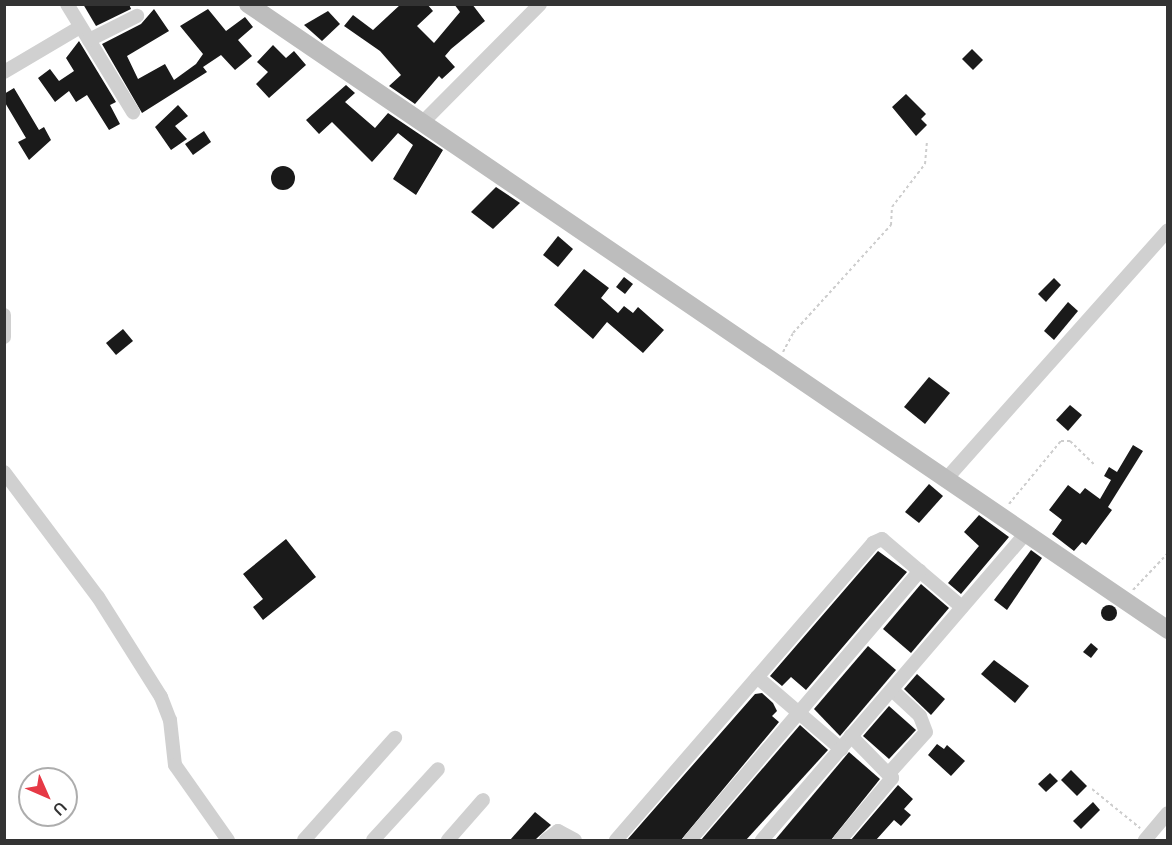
<!DOCTYPE html>
<html>
<head>
<meta charset="utf-8">
<style>
	body { margin:0 }
	#map { position:relative; width:1172px; height:845px; overflow:hidden; background:#fff; font-family:"Nunito Sans",sans-serif }
	div>[style] { position:absolute }
	.building>* { inset:0; background:#1a1a1a }
	.round { border-radius:50% }
	.path>* { height:2px; margin-top:-1px; transform-origin:0; background:repeating-linear-gradient(90deg,#cdcdcd 0 3px,transparent 0 6px) }
	.minor>* { height:14px; margin:-7px; padding:0 7px; transform-origin:7px; border-radius:7px; background:#d0d0d0 }
	.secondary>* { height:18px; margin:-9px; padding:0 9px; transform-origin:9px; border-radius:9px; background:#bdbdbd }
	span { translate:-50% -50%; white-space:nowrap; text-align:center; line-height:1.15; -webkit-text-stroke:6px #fff; paint-order:stroke }
	.frame { position:absolute; inset:0; border:6px solid #333; pointer-events:none }
	.north { position:absolute; left:18px; top:767px; width:60px; height:60px; box-sizing:border-box; background:#fff; border:2px solid #adadad; border-radius:50%; rotate:135deg; font-size:16px; font-weight:700; line-height:24px; text-align:center; color:#333 }
	.north::after { content:''; display:block; margin:auto; width:21px; height:27px; background:#e63946; clip-path:polygon(50% 0,100% 100%,50% 72%,0 100%) }
</style>
</head>
<body>
<div id="map">
	<div class="building">
		<div style="clip-path:polygon(83px 4px,129px 4px,131px 9px,96px 26px)"></div>
		<div style="clip-path:polygon(401px 4px,427px 4px,433px 11px,417px 26px,434px 43px,460px 12px,454px 4px,472px 4px,485px 21px,451px 49px,445px 56px,455px 67px,442px 79px,439px 76px,415px 104px,389px 86px,401px 75px,380px 51px,344px 26px,353px 15px,373px 30px)"></div>
		<div style="clip-path:polygon(154px 9px,169px 31px,127px 56px,138px 79px,165px 64px,174px 80px,196px 64px,203px 54px,180px 26px,208px 9px,226px 31px,245px 17px,253px 27px,238px 40px,252px 56px,235px 70px,221px 55px,203px 67px,207px 72px,142px 113px,102px 44px,141px 24px)"></div>
		<div style="clip-path:polygon(328px 11px,340px 24px,322px 41px,304px 25px)"></div>
		<div style="clip-path:polygon(79px 41px,116px 102px,110px 105px,120px 124px,109px 130px,87px 95px,76px 102px,69px 91px,55px 102px,38px 78px,50px 69px,59px 81px,74px 71px,66px 58px)"></div>
		<div style="clip-path:polygon(273px 45px,286px 58px,294px 51px,306px 65px,269px 98px,256px 84px,268px 72px,257px 62px)"></div>
		<div style="clip-path:polygon(972px 49px,983px 60px,973px 70px,962px 59px)"></div>
		<div style="clip-path:polygon(346px 85px,355px 93px,345px 102px,375px 128px,388px 113px,443px 150px,416px 195px,393px 179px,413px 145px,398px 133px,372px 162px,332px 122px,319px 134px,306px 120px)"></div>
		<div style="clip-path:polygon(14px 88px,39px 130px,44px 127px,51px 140px,29px 160px,18px 142px,26px 138px,4px 101px,4px 94px)"></div>
		<div style="clip-path:polygon(906px 94px,926px 114px,921px 119px,927px 125px,916px 136px,892px 107px)"></div>
		<div style="clip-path:polygon(178px 105px,188px 116px,175px 126px,187px 139px,171px 150px,155px 127px)"></div>
		<div style="clip-path:polygon(204px 131px,211px 142px,193px 155px,185px 144px)"></div>
		<div class="round" style="left:271px;top:166px;width:24px;height:24px"></div>
		<div style="clip-path:polygon(496px 187px,520px 203px,493px 229px,471px 212px)"></div>
		<div style="clip-path:polygon(558px 236px,573px 249px,558px 267px,543px 255px)"></div>
		<div style="clip-path:polygon(584px 269px,609px 288px,601px 298px,618px 313px,624px 306px,633px 313px,638px 307px,664px 330px,643px 353px,607px 322px,593px 339px,554px 305px)"></div>
		<div style="clip-path:polygon(624px 277px,633px 284px,625px 294px,616px 287px)"></div>
		<div style="clip-path:polygon(1054px 278px,1061px 285px,1046px 302px,1038px 294px)"></div>
		<div style="clip-path:polygon(1068px 302px,1078px 311px,1054px 340px,1044px 331px)"></div>
		<div style="clip-path:polygon(123px 329px,133px 341px,116px 355px,106px 343px)"></div>
		<div style="clip-path:polygon(929px 377px,950px 393px,925px 424px,904px 407px)"></div>
		<div style="clip-path:polygon(1070px 405px,1082px 415px,1068px 431px,1056px 420px)"></div>
		<div style="clip-path:polygon(1133px 445px,1143px 451px,1108px 507px,1112px 510px,1086px 545px,1082px 542px,1074px 551px,1052px 534px,1062px 520px,1049px 510px,1068px 485px,1080px 494px,1085px 488px,1100px 499px,1111px 480px,1104px 476px,1109px 467px,1117px 472px)"></div>
		<div style="clip-path:polygon(929px 484px,943px 496px,919px 523px,905px 512px)"></div>
		<div style="clip-path:polygon(979px 515px,1009px 537px,961px 594px,948px 583px,979px 546px,964px 532px)"></div>
		<div style="clip-path:polygon(286px 539px,316px 577px,263px 620px,253px 607px,263px 599px,243px 574px)"></div>
		<div style="clip-path:polygon(1031px 550px,1042px 558px,1007px 610px,994px 600px)"></div>
		<div style="clip-path:polygon(878px 551px,907px 572px,806px 690px,791px 677px,782px 686px,770px 676px)"></div>
		<div style="clip-path:polygon(921px 584px,949px 608px,911px 653px,883px 629px)"></div>
		<div class="round" style="left:1101px;top:605px;width:16px;height:16px"></div>
		<div style="clip-path:polygon(1091px 643px,1098px 649px,1091px 658px,1083px 652px)"></div>
		<div style="clip-path:polygon(868px 646px,896px 670px,840px 736px,814px 709px)"></div>
		<div style="clip-path:polygon(994px 660px,1029px 686px,1015px 703px,981px 674px)"></div>
		<div style="clip-path:polygon(917px 674px,945px 699px,931px 715px,904px 689px)"></div>
		<div style="clip-path:polygon(762px 693px,773px 703px,777px 711px,772px 716px,779px 722px,681px 840px,627px 840px,755px 694px)"></div>
		<div style="clip-path:polygon(889px 706px,916px 730px,889px 759px,863px 736px)"></div>
		<div style="clip-path:polygon(800px 725px,828px 750px,746px 840px,701px 840px)"></div>
		<div style="clip-path:polygon(937px 744px,944px 749px,947px 745px,965px 761px,951px 776px,928px 755px)"></div>
		<div style="clip-path:polygon(849px 752px,880px 779px,831px 840px,775px 840px)"></div>
		<div style="clip-path:polygon(1071px 770px,1087px 786px,1077px 796px,1061px 780px)"></div>
		<div style="clip-path:polygon(1050px 773px,1058px 781px,1046px 792px,1038px 784px)"></div>
		<div style="clip-path:polygon(898px 785px,913px 799px,904px 809px,911px 815px,901px 826px,894px 820px,876px 840px,851px 840px)"></div>
		<div style="clip-path:polygon(1093px 802px,1100px 810px,1081px 829px,1073px 821px)"></div>
		<div style="clip-path:polygon(535px 812px,551px 825px,535px 840px,510px 840px)"></div>
	</div>
	<div class="path">
		<div style="left:783px;top:352px;width:21px;rotate:-62deg"></div>
		<div style="left:793px;top:333px;width:146px;rotate:-47.8deg"></div>
		<div style="left:891px;top:225px;width:18px;rotate:-87deg"></div>
		<div style="left:892px;top:207px;width:54px;rotate:-52.5deg"></div>
		<div style="left:925px;top:164px;width:22px;rotate:-85deg"></div>
		<div style="left:1009px;top:504px;width:82px;rotate:-50.5deg"></div>
		<div style="left:1061px;top:441px;width:9px"></div>
		<div style="left:1070px;top:441px;width:33px;rotate:44deg"></div>
		<div style="left:1133px;top:590px;width:51px;rotate:-46.6deg"></div>
		<div style="left:1092px;top:789px;width:62px;rotate:39.1deg"></div>
	</div>
	<div class="minor">
		<div style="left:67px;top:4px;width:127px;rotate:58.6deg"></div>
		<div style="left:89px;top:40px;width:54px;rotate:-26.6deg"></div>
		<div style="left:4px;top:72px;width:88px;rotate:-30.6deg"></div>
		<div style="left:423px;top:122px;width:166px;rotate:-45.2deg"></div>
		<div style="left:4px;top:315px;width:22px;rotate:90deg"></div>
		<div style="left:4px;top:472px;width:156px;rotate:53.1deg"></div>
		<div style="left:98px;top:597px;width:118px;rotate:57.8deg"></div>
		<div style="left:161px;top:697px;width:25px;rotate:69deg"></div>
		<div style="left:170px;top:720px;width:45px;rotate:83.7deg"></div>
		<div style="left:175px;top:765px;width:92px;rotate:54.8deg"></div>
		<div style="left:947px;top:478px;width:332px;rotate:-48.3deg"></div>
		<div style="left:757px;top:677px;width:111px;rotate:40.6deg"></div>
		<div style="left:891px;top:771px;width:52px;rotate:-48.1deg"></div>
		<div style="left:926px;top:732px;width:17px;rotate:-111deg"></div>
		<div style="left:920px;top:716px;width:38px;rotate:-137deg"></div>
		<div style="left:304px;top:840px;width:137px;rotate:-48.3deg"></div>
		<div style="left:373px;top:840px;width:96px;rotate:-47.5deg"></div>
		<div style="left:448px;top:840px;width:53px;rotate:-48.8deg"></div>
		<div style="left:546px;top:840px;width:15px;rotate:-37deg"></div>
		<div style="left:558px;top:831px;width:19px;rotate:28deg"></div>
		<div style="left:616px;top:840px;width:393px;rotate:-49.1deg"></div>
		<div style="left:873px;top:543px;width:10px;rotate:-24deg"></div>
		<div style="left:882px;top:539px;width:105px;rotate:40.4deg"></div>
		<div style="left:690px;top:840px;width:354px;rotate:-49.5deg"></div>
		<div style="left:762px;top:840px;width:405px;rotate:-49.3deg"></div>
		<div style="left:840px;top:840px;width:81px;rotate:-50deg"></div>
		<div style="left:892px;top:778px;width:59px;rotate:-134.3deg"></div>
		<div style="left:1145px;top:840px;width:35px;rotate:-50deg"></div>
	</div>
	<div class="secondary">
		<div style="left:248px;top:4px;width:1113px;rotate:34.23deg"></div>
	</div>
	<div class="frame"></div>
	<div class="north">U</div>
</div>
</body>
</html>
